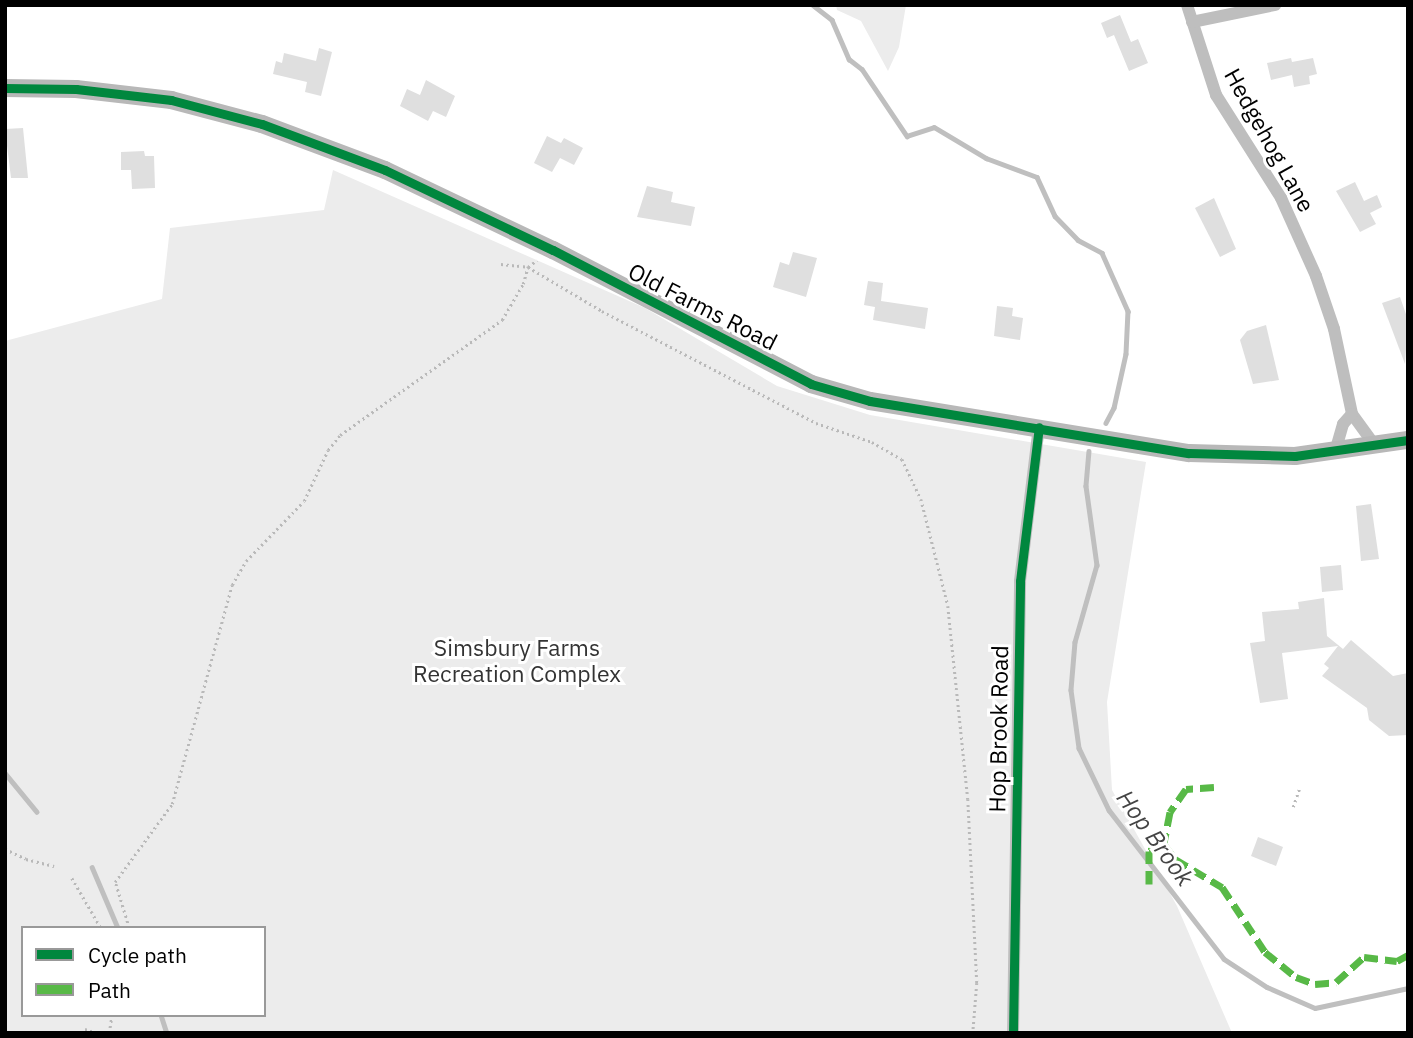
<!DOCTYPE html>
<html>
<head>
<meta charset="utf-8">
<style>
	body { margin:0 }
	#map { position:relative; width:1413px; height:1038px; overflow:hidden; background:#fff; font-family:"IBM Plex Sans",sans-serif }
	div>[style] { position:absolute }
	.green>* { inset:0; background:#ececec }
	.stream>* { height:4.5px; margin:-2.25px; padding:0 2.25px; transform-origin:2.25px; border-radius:2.25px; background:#bfbfbf }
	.building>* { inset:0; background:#dfdfdf }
	.path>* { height:2.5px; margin-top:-1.25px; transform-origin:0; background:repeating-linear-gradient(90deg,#b9b9b9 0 2px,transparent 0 5.5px) }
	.street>* { height:12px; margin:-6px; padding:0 6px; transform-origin:6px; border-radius:6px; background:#bebebe }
	.secondary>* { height:18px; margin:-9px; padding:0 9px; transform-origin:9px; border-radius:9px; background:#b8b8b8 }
	.quiet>* { height:7px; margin-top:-3.5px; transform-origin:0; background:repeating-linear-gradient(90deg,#58b947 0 14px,transparent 0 21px) }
	.cycleway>* { height:9px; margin:-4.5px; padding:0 4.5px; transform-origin:4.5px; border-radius:4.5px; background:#00873e }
	span { translate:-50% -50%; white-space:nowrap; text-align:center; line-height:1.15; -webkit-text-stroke:6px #fff; paint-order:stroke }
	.street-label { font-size:23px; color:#000 }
	.park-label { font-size:23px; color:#333 }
	.water-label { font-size:24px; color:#444; font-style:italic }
	.frame { position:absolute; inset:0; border:7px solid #000; pointer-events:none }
	.legend { position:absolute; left:21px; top:926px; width:245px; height:91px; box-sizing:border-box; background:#fff; border:2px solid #999; margin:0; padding:9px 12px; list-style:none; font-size:21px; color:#000 }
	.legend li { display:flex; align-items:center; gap:14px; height:35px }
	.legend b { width:35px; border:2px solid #999 }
</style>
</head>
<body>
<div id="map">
	<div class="green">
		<div style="clip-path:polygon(836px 5px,906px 5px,899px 47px,888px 71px,861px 21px,837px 10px)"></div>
		<div style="clip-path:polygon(evenodd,333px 170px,645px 308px,777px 386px,870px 415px,1146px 462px,1107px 702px,1112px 790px,1177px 906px,1232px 1033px,5px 1033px,5px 341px,162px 299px,170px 228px,324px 210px,333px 170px,23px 928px,264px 928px,264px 1015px,23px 1015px,23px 928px)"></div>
	</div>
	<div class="stream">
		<div style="left:813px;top:5px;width:24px;rotate:38deg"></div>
		<div style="left:832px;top:20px;width:43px;rotate:66.4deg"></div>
		<div style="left:849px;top:59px;width:16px;rotate:38deg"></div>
		<div style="left:862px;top:69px;width:81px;rotate:56.1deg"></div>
		<div style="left:907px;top:136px;width:28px;rotate:-18deg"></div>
		<div style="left:934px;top:127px;width:61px;rotate:30.8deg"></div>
		<div style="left:986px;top:158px;width:54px;rotate:20.4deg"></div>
		<div style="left:1037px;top:177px;width:43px;rotate:65.2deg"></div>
		<div style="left:1055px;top:216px;width:33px;rotate:46deg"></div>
		<div style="left:1078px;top:240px;width:27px;rotate:28deg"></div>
		<div style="left:1102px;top:253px;width:64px;rotate:65.9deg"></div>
		<div style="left:1128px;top:311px;width:43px;rotate:92.7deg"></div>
		<div style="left:1126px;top:354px;width:55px;rotate:102.5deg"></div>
		<div style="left:1114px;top:408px;width:17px;rotate:118deg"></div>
		<div style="left:1089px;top:451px;width:35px;rotate:95deg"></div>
		<div style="left:1086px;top:486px;width:80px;rotate:82.1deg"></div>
		<div style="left:1097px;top:565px;width:80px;rotate:105.9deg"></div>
		<div style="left:1075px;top:642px;width:48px;rotate:94.8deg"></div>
		<div style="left:1071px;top:690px;width:59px;rotate:82.1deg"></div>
		<div style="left:1079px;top:748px;width:69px;rotate:64.2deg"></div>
		<div style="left:1109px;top:810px;width:188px;rotate:52.3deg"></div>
		<div style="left:1224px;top:959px;width:51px;rotate:33.1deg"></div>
		<div style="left:1267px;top:987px;width:52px;rotate:23.6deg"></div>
		<div style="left:1315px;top:1008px;width:95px;rotate:-12.1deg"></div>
		<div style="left:5px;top:773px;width:50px;rotate:50.6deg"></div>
		<div style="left:92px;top:867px;width:66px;rotate:66.9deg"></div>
		<div style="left:161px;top:1015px;width:19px;rotate:72deg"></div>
	</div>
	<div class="building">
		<div style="clip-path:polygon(1120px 15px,1131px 42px,1138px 39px,1148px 63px,1129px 71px,1114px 35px,1107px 38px,1101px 23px)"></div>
		<div style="clip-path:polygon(319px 48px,332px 52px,321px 96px,305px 92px,307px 82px,273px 74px,276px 61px,282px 63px,284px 53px,316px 61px)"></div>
		<div style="clip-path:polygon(1291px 58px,1292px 62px,1313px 58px,1317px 74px,1309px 76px,1310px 84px,1294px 87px,1292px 75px,1271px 80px,1267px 63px)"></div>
		<div style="clip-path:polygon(426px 80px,455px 96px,446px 117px,433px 111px,428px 121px,400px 106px,407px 89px,420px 95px)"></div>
		<div style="clip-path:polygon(23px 128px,28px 178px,11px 178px,5px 129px)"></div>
		<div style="clip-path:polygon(547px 136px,561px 143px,564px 138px,583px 148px,574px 165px,560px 158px,552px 172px,534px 163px)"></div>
		<div style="clip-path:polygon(144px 151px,145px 156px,154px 156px,155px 188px,132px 189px,131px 170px,121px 170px,121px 152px)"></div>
		<div style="clip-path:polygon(1355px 182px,1364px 201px,1377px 195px,1382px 207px,1370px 213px,1376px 224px,1360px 232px,1336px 191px)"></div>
		<div style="clip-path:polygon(647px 186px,673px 192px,671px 202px,695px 207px,691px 226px,637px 217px)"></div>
		<div style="clip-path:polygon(1214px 198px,1236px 249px,1220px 257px,1195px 208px)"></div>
		<div style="clip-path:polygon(793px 252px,817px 258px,806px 297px,773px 287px,780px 262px,789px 265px)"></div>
		<div style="clip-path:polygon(868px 281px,883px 283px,881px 301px,928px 308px,925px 329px,873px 320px,875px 307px,864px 305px)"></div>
		<div style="clip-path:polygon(1400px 297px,1408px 320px,1405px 364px,1382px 303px)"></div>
		<div style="clip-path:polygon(997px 306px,1013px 308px,1012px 316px,1023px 318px,1020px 340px,994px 336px)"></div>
		<div style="clip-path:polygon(1266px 325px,1279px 380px,1253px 384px,1240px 340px,1247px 331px)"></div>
		<div style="clip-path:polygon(1371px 504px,1379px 559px,1361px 561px,1356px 506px)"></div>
		<div style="clip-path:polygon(1341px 565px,1343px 590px,1322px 592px,1320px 567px)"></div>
		<div style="clip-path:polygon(1324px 598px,1327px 636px,1343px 649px,1351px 640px,1393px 676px,1408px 673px,1408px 735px,1389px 736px,1369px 720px,1367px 708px,1322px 676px,1329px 668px,1324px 664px,1338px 646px,1282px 653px,1288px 699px,1260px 703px,1250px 643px,1265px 641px,1262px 612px,1299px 609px,1298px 602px)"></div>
		<div style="clip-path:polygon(1258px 837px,1283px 847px,1276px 866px,1251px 856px)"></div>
	</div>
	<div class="path">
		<div style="left:501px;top:264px;width:27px;rotate:6deg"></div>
		<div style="left:528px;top:267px;width:11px;rotate:-38deg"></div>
		<div style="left:1293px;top:807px;width:21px;rotate:-71deg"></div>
		<div style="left:5px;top:849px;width:23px;rotate:25deg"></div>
		<div style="left:26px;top:859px;width:29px;rotate:14deg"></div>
		<div style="left:72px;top:878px;width:58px;rotate:59.9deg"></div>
		<div style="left:129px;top:928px;width:48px;rotate:-106.9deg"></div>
		<div style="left:115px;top:882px;width:97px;rotate:-53.8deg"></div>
		<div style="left:172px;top:804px;width:227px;rotate:-74.7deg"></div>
		<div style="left:232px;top:585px;width:28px;rotate:-60deg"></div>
		<div style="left:246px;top:561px;width:83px;rotate:-46deg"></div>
		<div style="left:304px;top:501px;width:56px;rotate:-64.8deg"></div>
		<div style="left:328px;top:450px;width:19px;rotate:-51deg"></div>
		<div style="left:340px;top:435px;width:199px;rotate:-35.4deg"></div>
		<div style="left:502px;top:320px;width:42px;rotate:-59.7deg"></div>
		<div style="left:523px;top:284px;width:18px;rotate:-74deg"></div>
		<div style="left:528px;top:267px;width:86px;rotate:30.7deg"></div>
		<div style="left:602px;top:311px;width:242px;rotate:27.6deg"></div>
		<div style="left:816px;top:423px;width:59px;rotate:18.7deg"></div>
		<div style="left:872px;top:442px;width:34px;rotate:30deg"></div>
		<div style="left:902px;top:459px;width:44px;rotate:64.6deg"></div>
		<div style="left:921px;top:499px;width:110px;rotate:75.8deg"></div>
		<div style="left:948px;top:606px;width:194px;rotate:84.1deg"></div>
		<div style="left:968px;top:799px;width:184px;rotate:87.2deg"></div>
		<div style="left:977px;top:983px;width:50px;rotate:94.6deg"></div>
		<div style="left:85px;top:1029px;width:13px;rotate:18deg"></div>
		<div style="left:109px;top:1033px;width:18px;rotate:-81deg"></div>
	</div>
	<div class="street">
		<div style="left:1187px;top:5px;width:95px;rotate:72.1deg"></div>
		<div style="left:1216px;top:95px;width:122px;rotate:57.7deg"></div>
		<div style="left:1281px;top:198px;width:85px;rotate:65.8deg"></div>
		<div style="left:1316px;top:276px;width:56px;rotate:71.2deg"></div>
		<div style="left:1334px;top:329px;width:87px;rotate:78deg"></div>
		<div style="left:1352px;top:414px;width:39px;rotate:54deg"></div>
		<div style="left:1192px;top:22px;width:85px;rotate:-11.6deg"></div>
		<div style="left:1335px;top:452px;width:29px;rotate:-74deg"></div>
		<div style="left:1343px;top:424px;width:13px;rotate:-48deg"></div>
		<div style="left:1013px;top:1033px;width:452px;rotate:-89.1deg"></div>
		<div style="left:1020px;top:581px;width:155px;rotate:-83deg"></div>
	</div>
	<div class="secondary">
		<div style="left:5px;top:88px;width:71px;rotate:0.8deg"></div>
		<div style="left:76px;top:89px;width:96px;rotate:6.6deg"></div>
		<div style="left:171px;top:100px;width:94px;rotate:14.8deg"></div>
		<div style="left:262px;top:124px;width:131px;rotate:20.5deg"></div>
		<div style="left:385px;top:170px;width:186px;rotate:25.5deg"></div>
		<div style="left:553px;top:250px;width:291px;rotate:27.4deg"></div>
		<div style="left:811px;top:384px;width:61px;rotate:16.1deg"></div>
		<div style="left:870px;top:401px;width:323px;rotate:9.3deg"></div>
		<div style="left:1189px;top:453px;width:106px;rotate:1.6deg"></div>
		<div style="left:1295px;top:456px;width:114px;rotate:-8.1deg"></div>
	</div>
	<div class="quiet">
		<div style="left:1214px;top:787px;width:28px;rotate:176deg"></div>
		<div style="left:1186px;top:789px;width:28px;rotate:125deg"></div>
		<div style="left:1170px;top:812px;width:33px;rotate:101deg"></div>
		<div style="left:1164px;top:844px;width:19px;rotate:54deg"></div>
		<div style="left:1175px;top:859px;width:55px;rotate:30.8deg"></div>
		<div style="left:1222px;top:887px;width:78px;rotate:56.5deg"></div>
		<div style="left:1265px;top:952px;width:40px;rotate:39deg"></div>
		<div style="left:1296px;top:977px;width:20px;rotate:20deg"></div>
		<div style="left:1315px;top:984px;width:21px;rotate:-5deg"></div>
		<div style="left:1336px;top:982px;width:38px;rotate:-42deg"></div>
		<div style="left:1364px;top:957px;width:33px;rotate:7deg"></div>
		<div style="left:1397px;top:961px;width:13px;rotate:-29deg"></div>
		<div style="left:1149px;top:884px;width:33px;rotate:-90deg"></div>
		<div style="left:1149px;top:851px;width:17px;rotate:-25deg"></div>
	</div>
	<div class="cycleway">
		<div style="left:5px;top:88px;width:71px;rotate:0.8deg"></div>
		<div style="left:76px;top:89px;width:96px;rotate:6.6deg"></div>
		<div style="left:171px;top:100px;width:94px;rotate:14.8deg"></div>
		<div style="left:262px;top:124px;width:131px;rotate:20.5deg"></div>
		<div style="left:385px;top:170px;width:186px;rotate:25.5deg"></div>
		<div style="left:553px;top:250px;width:291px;rotate:27.4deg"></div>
		<div style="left:811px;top:384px;width:61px;rotate:16.1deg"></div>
		<div style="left:870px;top:401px;width:323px;rotate:9.3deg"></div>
		<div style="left:1189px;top:453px;width:106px;rotate:1.6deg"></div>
		<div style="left:1295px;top:456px;width:114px;rotate:-8.1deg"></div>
		<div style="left:1013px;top:1033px;width:452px;rotate:-89.1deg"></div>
		<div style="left:1020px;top:581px;width:155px;rotate:-83deg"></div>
	</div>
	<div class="street-label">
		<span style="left:1270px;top:140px;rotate:61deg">Hedgehog Lane</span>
		<span style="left:703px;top:306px;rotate:27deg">Old Farms Road</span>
		<span style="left:998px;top:729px;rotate:-89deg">Hop Brook Road</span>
	</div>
	<div class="park-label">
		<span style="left:517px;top:660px">Simsbury Farms<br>Recreation Complex</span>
	</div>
	<div class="water-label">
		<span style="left:1155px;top:838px;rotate:54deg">Hop Brook</span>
	</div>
	<div class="frame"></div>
	<ul class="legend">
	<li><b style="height:9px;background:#00873e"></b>Cycle path</li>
	<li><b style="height:9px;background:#58b947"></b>Path</li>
	</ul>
</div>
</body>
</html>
